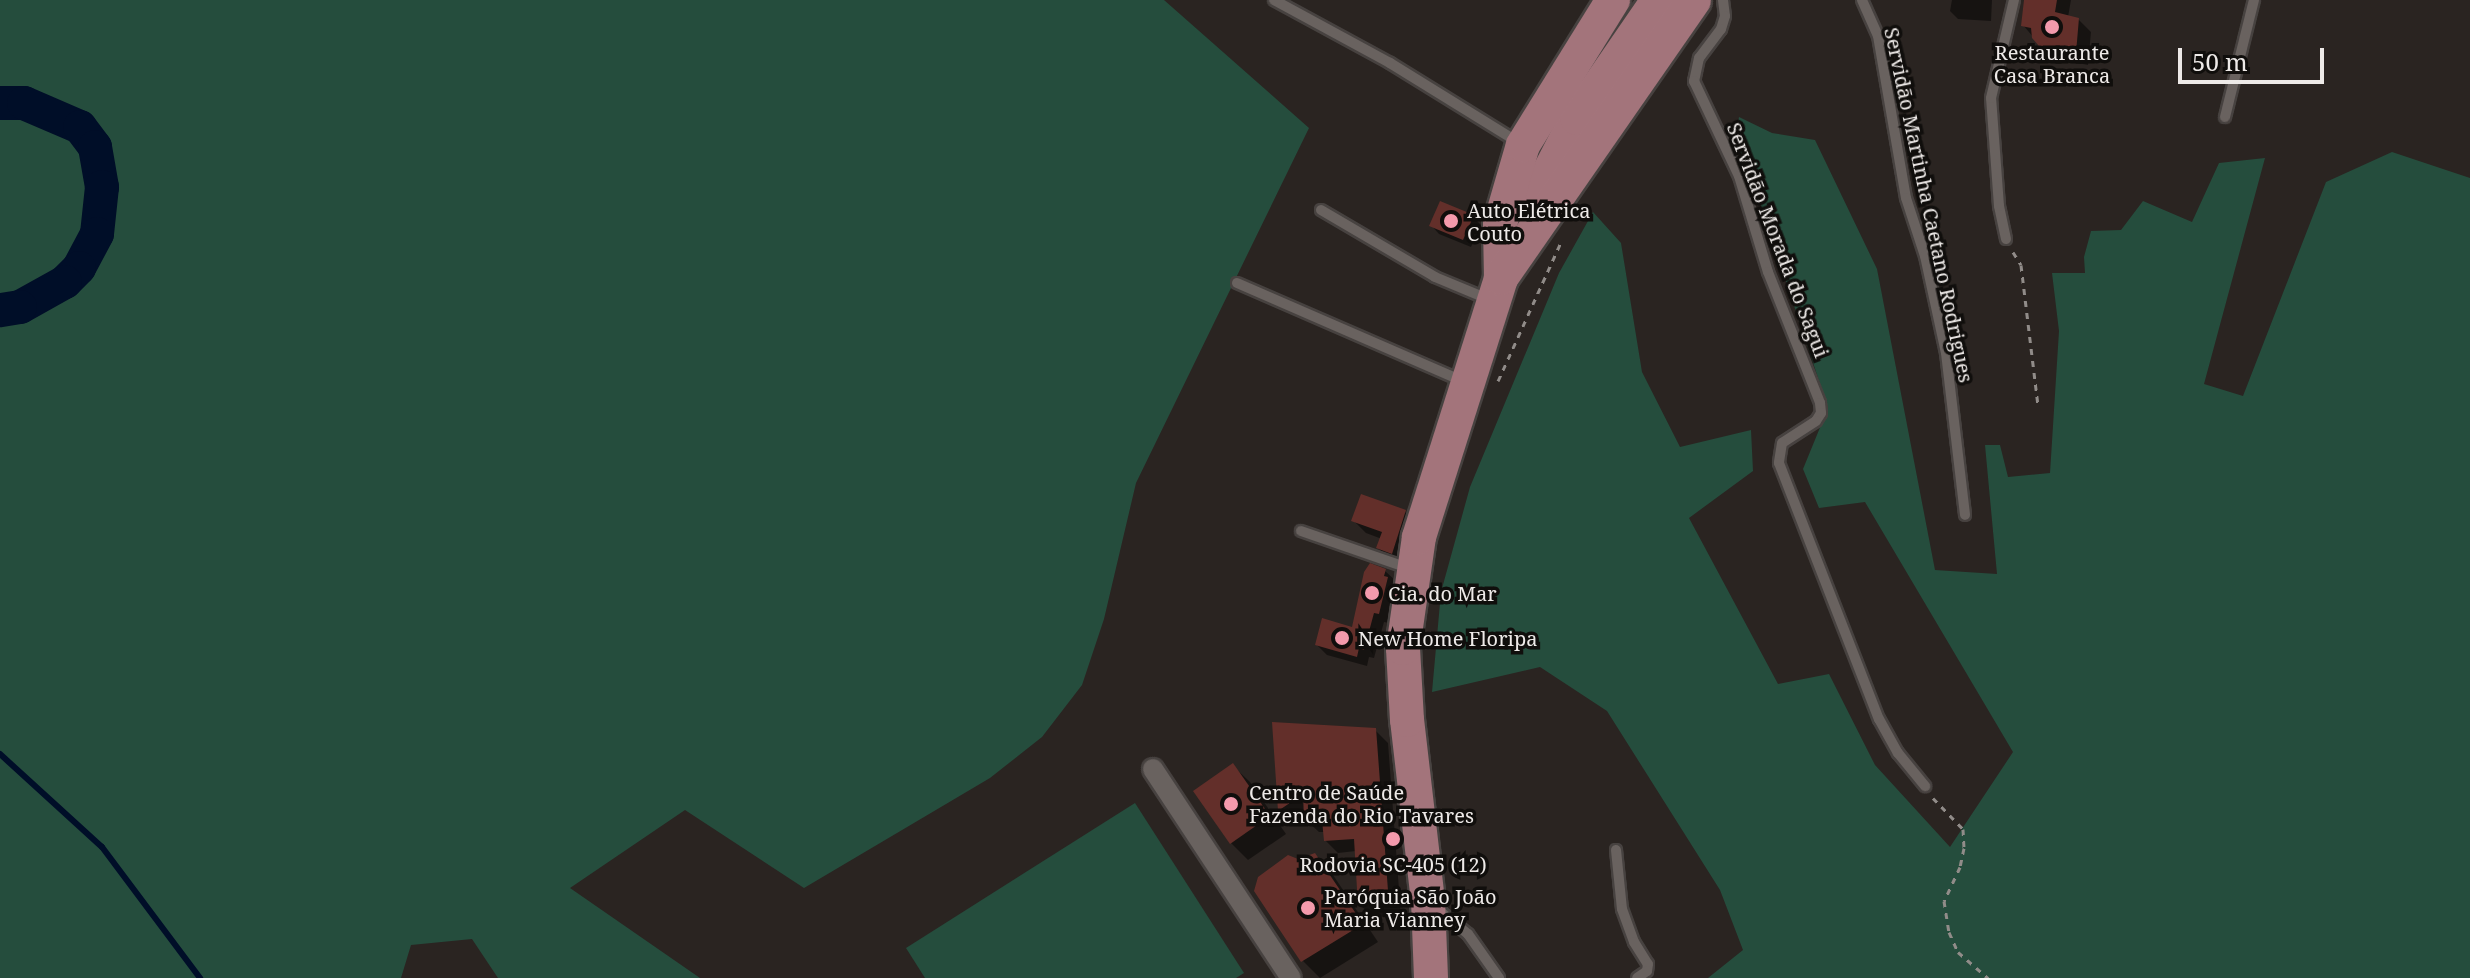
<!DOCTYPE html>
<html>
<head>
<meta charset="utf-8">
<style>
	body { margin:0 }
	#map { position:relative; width:2470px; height:978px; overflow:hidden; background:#2a2421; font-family:"Noto Serif",serif }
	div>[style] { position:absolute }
	.green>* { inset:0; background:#254d3d }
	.shadow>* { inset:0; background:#0007 }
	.stream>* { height:6px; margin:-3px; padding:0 3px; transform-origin:3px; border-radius:3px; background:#000e28 }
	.river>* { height:34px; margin:-17px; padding:0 17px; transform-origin:17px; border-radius:17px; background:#000e28 }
	.building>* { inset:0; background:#632f2a }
	.path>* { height:3px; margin-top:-1.5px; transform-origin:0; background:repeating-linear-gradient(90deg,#918c89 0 6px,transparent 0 12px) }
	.roads { filter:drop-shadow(2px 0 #474240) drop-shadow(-2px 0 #474240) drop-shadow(0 2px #474240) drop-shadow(0 -2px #474240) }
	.service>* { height:10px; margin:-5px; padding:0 5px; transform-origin:5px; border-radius:5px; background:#69625f }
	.minor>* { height:20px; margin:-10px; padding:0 10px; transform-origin:10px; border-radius:10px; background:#69625f }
	.primary>* { height:34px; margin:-17px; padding:0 17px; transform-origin:17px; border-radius:17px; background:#a3747b }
	.dots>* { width:22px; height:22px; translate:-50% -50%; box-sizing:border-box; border:4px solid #100e0c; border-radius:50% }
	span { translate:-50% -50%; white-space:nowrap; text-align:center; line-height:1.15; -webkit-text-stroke:7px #100e0c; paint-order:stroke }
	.poi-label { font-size:20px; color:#eeeae8 }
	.left { translate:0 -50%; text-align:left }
	.street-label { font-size:20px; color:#eeeae8 }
	.scale { position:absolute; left:2178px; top:48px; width:146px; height:36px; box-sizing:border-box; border:4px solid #eeeae8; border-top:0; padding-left:10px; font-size:24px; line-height:28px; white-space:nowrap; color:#eeeae8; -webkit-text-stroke:6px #100e0c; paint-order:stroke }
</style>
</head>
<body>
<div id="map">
	<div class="green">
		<div style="clip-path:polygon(0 0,1164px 0,1309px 128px,1136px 483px,1104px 619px,1082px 685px,1042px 737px,990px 778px,804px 888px,685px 810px,570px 888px,700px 978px,498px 978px,472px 939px,411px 945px,401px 978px,0 978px)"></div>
		<div style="clip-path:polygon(1739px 117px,1772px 133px,1815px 140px,1877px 269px,1935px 570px,1997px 574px,1985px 445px,2000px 445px,2008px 477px,2050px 473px,2059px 331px,2052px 273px,2085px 273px,2084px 257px,2091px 231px,2121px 230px,2143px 201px,2192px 222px,2219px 163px,2265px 158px,2204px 384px,2243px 396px,2326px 182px,2392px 152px,2470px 178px,2470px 978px,1708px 978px,1743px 950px,1720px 890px,1607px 711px,1540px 667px,1432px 692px,1441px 592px,1470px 487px,1559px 273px,1593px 212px,1621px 243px,1642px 372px,1680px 447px,1751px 430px,1753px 471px,1689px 518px,1778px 684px,1829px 674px,1875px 765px,1950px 847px,2013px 752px,1865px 502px,1819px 508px,1803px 469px,1828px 408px,1749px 170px,1735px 141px)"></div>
		<div style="clip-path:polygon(1135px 803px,1244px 973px,1236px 978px,925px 978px,906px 948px)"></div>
	</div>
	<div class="shadow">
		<div style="clip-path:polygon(1952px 0,1992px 0,1991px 21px,1958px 19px,1950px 11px)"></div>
		<div style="clip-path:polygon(2026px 0,2071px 0,2068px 17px,2078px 19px,2091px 32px,2088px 65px,2054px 58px,2040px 45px,2023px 25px)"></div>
		<div style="clip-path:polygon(1473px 217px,1481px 225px,1471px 247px,1439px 234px,1431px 225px)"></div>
		<div style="clip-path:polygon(1362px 496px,1405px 512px,1418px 525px,1405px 565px,1391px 560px,1378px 548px,1382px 539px,1366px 533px,1353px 520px)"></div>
		<div style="clip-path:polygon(1385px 571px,1396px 581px,1389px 623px,1384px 622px,1374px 658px,1369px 657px,1367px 666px,1327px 655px,1317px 645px,1354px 629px)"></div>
		<div style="clip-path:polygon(1274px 725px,1375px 730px,1388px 743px,1401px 916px,1373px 917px,1360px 905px,1356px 851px,1338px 853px,1325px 840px,1325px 832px,1319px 832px,1306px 820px,1306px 813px,1292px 822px,1280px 810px)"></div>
		<div style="clip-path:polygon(1233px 766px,1250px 782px,1286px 834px,1248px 860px,1231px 843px)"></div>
		<div style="clip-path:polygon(1314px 855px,1331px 872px,1378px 942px,1320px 978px,1303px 961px,1257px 891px,1298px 862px)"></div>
	</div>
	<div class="stream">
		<div style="left:0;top:754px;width:138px;rotate:42.4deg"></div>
		<div style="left:102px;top:847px;width:164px;rotate:53.2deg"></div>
	</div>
	<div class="river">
		<div style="left:0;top:103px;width:24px"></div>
		<div style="left:24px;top:103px;width:61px;rotate:23.2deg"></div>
		<div style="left:80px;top:127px;width:25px;rotate:53deg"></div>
		<div style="left:95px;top:147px;width:41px;rotate:80.1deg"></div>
		<div style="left:102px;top:187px;width:47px;rotate:96.1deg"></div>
		<div style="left:97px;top:234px;width:38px;rotate:118deg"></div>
		<div style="left:79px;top:268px;width:20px;rotate:135deg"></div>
		<div style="left:65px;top:282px;width:51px;rotate:150.9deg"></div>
		<div style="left:20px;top:307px;width:20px;rotate:171deg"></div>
	</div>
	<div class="building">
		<div style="clip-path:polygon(2024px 0,2057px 0,2055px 12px,2079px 18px,2076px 53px,2039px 46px,2032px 38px,2031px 28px,2021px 26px)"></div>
		<div style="clip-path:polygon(1440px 201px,1474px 215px,1463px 240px,1429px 226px)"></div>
		<div style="clip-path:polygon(1361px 494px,1406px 510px,1392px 554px,1376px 548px,1382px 532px,1351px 521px)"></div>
		<div style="clip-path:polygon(1370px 563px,1386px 569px,1384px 576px,1388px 577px,1379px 614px,1374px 613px,1364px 650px,1359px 648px,1357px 657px,1315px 645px,1322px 618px,1352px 627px,1364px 572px)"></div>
		<div style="clip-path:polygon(1272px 722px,1376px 728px,1389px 904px,1358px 906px,1354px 839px,1324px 841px,1322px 820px,1304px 821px,1303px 794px,1278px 811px)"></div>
		<div style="clip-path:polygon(1233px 763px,1270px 816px,1230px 844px,1193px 791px)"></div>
		<div style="clip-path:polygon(1315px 853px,1363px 924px,1301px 962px,1254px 891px,1258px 877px,1288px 855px,1298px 859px)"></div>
	</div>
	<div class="path">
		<div style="left:2013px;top:252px;width:15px;rotate:58deg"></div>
		<div style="left:2021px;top:265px;width:141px;rotate:83.1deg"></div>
		<div style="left:1498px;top:381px;width:153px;rotate:-65.6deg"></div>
		<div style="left:1933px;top:798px;width:43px;rotate:45.9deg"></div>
		<div style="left:1963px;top:829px;width:19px;rotate:87deg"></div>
		<div style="left:1964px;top:848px;width:19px;rotate:102deg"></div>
		<div style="left:1960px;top:867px;width:38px;rotate:115deg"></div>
		<div style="left:1944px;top:901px;width:31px;rotate:81deg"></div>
		<div style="left:1949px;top:932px;width:22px;rotate:66deg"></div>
		<div style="left:1958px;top:952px;width:40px;rotate:41deg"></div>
	</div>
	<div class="roads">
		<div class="service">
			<div style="left:1274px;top:0;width:132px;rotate:28.5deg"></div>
			<div style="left:1390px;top:63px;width:150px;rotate:31.7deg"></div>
			<div style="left:1723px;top:0;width:16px;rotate:83deg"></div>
			<div style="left:1725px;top:16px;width:14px;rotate:107deg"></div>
			<div style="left:1721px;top:29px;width:36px;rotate:127deg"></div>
			<div style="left:1699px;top:58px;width:24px;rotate:102deg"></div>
			<div style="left:1694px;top:81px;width:105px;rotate:64.7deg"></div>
			<div style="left:1739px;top:176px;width:100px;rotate:73.2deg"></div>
			<div style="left:1768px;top:272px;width:141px;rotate:68.3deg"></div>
			<div style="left:1820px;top:403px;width:10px;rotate:84deg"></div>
			<div style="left:1821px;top:413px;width:9px;rotate:122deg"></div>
			<div style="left:1816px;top:421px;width:40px;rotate:147.1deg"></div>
			<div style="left:1782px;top:443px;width:20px;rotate:99deg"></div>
			<div style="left:1779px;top:463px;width:275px;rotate:68.7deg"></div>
			<div style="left:1879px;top:719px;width:39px;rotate:61deg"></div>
			<div style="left:1898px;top:753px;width:43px;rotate:50.7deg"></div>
			<div style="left:1862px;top:0;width:39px;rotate:66deg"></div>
			<div style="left:1878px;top:36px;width:164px;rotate:80.2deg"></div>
			<div style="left:1906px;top:198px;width:61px;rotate:71.9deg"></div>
			<div style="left:1925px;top:256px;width:99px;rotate:77.8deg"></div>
			<div style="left:1946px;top:353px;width:163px;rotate:83.3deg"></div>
			<div style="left:2225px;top:117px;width:121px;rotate:-76.1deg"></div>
			<div style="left:1321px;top:210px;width:132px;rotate:30.4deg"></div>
			<div style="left:1435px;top:277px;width:57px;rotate:22.5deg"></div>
			<div style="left:2006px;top:239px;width:34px;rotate:-102deg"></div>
			<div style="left:1999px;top:206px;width:108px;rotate:-94.2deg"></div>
			<div style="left:1991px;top:98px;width:101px;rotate:-76.8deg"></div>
			<div style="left:1237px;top:283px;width:245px;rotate:23.5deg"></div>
			<div style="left:1301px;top:531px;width:116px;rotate:19.1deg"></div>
			<div style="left:1616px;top:850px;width:59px;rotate:84.2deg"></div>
			<div style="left:1622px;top:909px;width:35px;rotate:70deg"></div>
			<div style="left:1634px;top:942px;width:26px;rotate:58deg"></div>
			<div style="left:1648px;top:964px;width:7px;rotate:98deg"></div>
			<div style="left:1647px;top:971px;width:12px;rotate:145deg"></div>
			<div style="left:1437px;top:909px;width:40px;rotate:39deg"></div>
			<div style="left:1468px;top:934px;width:54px;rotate:54.8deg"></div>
		</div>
		<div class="minor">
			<div style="left:1153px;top:769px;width:250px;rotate:56.6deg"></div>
		</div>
		<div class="primary">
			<div style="left:1536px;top:197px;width:89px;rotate:-62.6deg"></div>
			<div style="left:1577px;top:118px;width:143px;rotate:-55.5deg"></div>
			<div style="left:1501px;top:278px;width:54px;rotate:-91.1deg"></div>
			<div style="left:1500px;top:224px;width:82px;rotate:-73.8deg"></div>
			<div style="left:1523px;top:145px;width:171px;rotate:-58.2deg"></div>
			<div style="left:1431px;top:978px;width:77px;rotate:-92.2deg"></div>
			<div style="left:1428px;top:901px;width:182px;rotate:-96.6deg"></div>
			<div style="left:1407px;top:720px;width:72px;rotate:-93.2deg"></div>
			<div style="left:1403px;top:648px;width:112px;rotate:-81.8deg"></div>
			<div style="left:1419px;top:537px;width:272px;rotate:-72.4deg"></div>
			<div style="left:1501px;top:278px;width:338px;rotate:-55.2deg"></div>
		</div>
	</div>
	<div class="dots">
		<div style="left:2052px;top:27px;background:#f39aac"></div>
		<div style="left:1451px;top:221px;background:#f39aac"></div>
		<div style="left:1372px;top:593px;background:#f39aac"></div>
		<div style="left:1342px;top:638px;background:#f39aac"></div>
		<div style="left:1231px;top:804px;background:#f39aac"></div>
		<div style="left:1393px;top:839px;background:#f39aac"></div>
		<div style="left:1308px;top:908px;background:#f39aac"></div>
	</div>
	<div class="poi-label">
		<span style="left:2052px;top:64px">Restaurante<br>Casa Branca</span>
		<span class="left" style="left:1467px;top:222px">Auto Elétrica<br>Couto</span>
		<span class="left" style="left:1388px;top:593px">Cia. do Mar</span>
		<span class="left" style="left:1358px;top:638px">New Home Floripa</span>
		<span class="left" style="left:1249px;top:804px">Centro de Saúde<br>Fazenda do Rio Tavares</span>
		<span style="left:1393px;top:864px">Rodovia SC-405 (12)</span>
		<span class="left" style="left:1324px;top:908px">Paróquia São João<br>Maria Vianney</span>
	</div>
	<div class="street-label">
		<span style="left:1929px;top:205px;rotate:78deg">Servidão Martinha Caetano Rodrigues</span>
		<span style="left:1778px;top:240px;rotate:69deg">Servidão Morada do Sagui</span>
	</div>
	<div class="scale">50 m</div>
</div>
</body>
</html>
